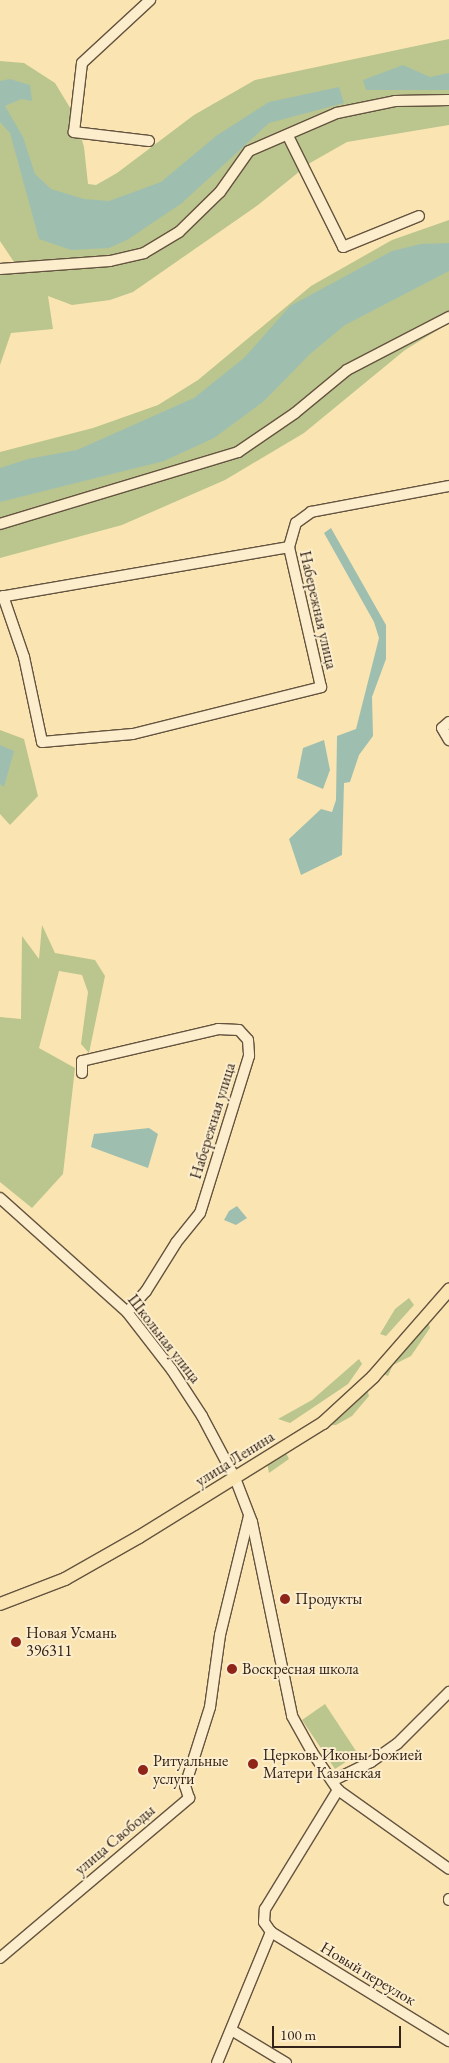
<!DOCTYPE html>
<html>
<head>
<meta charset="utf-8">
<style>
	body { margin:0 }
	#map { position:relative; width:449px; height:2063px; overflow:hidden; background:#fae5b2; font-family:"EB Garamond",serif }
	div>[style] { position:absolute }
	.green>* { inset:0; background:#bbc58e }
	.water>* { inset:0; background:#9ebfb0 }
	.roads { filter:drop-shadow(1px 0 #64533f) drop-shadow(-1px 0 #64533f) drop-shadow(0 1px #64533f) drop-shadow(0 -1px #64533f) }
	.minor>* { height:10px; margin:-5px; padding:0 5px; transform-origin:5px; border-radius:5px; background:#fceecd }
	.major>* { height:12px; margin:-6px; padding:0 6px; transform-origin:6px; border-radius:6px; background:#fae5b2 }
	.dots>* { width:14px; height:14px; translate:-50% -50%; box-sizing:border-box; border:2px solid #fceecd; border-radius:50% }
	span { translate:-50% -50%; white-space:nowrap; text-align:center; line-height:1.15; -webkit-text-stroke:4px #fceecd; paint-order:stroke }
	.street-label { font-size:16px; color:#322219 }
	.poi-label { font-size:16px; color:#322219 }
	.left { translate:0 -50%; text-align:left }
	.scale { position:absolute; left:272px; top:2026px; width:129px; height:22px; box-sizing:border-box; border:2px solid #322219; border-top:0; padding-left:6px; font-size:15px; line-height:18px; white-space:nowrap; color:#322219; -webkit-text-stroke:4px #fceecd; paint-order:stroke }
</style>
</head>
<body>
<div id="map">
	<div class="green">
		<div style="clip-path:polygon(449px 39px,449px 125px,347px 142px,310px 163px,258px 205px,133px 292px,110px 300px,72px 305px,48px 296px,53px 329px,11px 333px,0 365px,0 274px,20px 271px,0 241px,0 61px,24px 63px,55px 83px,75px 116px,84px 147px,88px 184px,96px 185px,117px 173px,194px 115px,255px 80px)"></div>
		<div style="clip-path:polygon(449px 220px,449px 323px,405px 350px,304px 433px,225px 480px,122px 525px,0 558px,0 452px,93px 428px,158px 405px,198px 380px,311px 286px,392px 240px)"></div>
		<div style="clip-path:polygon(0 730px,24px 739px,38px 796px,10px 825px,0 814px)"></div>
		<div style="clip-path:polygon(42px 925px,55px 953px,95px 960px,105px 976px,89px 1053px,81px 1044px,88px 992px,82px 975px,59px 971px,39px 1048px,75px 1068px,63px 1174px,32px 1208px,0 1182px,0 1017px,21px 1019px,22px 936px,39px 959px)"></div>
		<div style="clip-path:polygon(409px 1298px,414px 1305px,386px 1336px,380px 1334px,395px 1309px)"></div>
		<div style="clip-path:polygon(428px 1321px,430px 1328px,411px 1356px,393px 1365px,388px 1376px,383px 1374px)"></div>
		<div style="clip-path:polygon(359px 1359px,362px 1364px,348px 1384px,290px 1423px,278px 1419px,312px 1400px)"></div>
		<div style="clip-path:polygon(367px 1389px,369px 1396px,352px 1416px,336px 1425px,325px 1425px)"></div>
		<div style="clip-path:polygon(286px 1453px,289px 1459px,269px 1473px,267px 1463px)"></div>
		<div style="clip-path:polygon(325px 1704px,358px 1754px,335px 1769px,302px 1720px)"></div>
	</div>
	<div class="water">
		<div style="clip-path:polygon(403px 65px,430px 77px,449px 73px,449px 90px,366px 90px,363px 80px)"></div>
		<div style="clip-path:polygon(10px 79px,30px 85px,32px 101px,21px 99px,5px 106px,23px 137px,35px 174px,51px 189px,84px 199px,109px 201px,161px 182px,216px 136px,269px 102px,339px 87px,344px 103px,269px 123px,182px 203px,127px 240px,109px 248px,71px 250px,39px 239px,10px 133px,0 122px,0 81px)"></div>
		<div style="clip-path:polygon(449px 243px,449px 271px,345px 325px,310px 354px,264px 401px,214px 438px,164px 461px,0 502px,0 468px,28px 459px,77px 450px,194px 398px,244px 358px,290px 306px,392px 251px,421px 244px)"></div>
		<div style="clip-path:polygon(331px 528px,386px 625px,386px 659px,372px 697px,373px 736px,359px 755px,350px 782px,344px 783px,342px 855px,301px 875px,289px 839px,321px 809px,332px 812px,336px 800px,337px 736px,356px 729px,379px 638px,374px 622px,324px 533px)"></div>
		<div style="clip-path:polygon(324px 740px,330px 770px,323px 789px,297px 778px,303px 748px)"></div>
		<div style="clip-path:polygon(0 745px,14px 751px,4px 787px,0 784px)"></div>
		<div style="clip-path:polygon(149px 1128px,158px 1134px,148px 1168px,91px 1147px,94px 1134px)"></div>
		<div style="clip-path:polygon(237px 1206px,247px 1218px,236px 1225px,224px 1220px,229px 1211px)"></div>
	</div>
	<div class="roads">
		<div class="minor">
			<div style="left:288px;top:136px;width:124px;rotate:63.6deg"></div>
			<div style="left:343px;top:247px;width:82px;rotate:-22.2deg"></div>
			<div style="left:149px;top:141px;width:76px;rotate:-173.2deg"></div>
			<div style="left:74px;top:132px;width:69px;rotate:-83.4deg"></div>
			<div style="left:82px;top:63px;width:93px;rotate:-42.8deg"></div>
			<div style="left:0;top:269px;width:110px;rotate:-4.2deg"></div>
			<div style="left:110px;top:261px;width:35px;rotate:-13deg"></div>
			<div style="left:144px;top:253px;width:41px;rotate:-31deg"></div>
			<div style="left:179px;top:232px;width:57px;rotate:-44.3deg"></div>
			<div style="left:220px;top:192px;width:50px;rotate:-54.7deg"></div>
			<div style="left:249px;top:151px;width:96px;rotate:-23.4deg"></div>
			<div style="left:337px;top:113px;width:59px;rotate:-11.7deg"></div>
			<div style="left:395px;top:101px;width:54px;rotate:-1.1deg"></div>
			<div style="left:0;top:524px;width:249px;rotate:-16.8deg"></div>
			<div style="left:238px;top:452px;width:69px;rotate:-34.4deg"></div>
			<div style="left:295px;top:413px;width:67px;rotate:-39.6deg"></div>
			<div style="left:347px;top:370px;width:115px;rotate:-27.5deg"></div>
			<div style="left:3px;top:596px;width:65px;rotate:71deg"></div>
			<div style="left:24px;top:657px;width:87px;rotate:78deg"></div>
			<div style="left:42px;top:742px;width:91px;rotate:-5deg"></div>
			<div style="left:133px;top:734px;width:194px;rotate:-14deg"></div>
			<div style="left:321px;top:687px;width:144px;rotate:-102.9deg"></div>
			<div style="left:289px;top:547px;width:25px;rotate:-74deg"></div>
			<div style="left:296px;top:523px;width:19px;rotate:-36deg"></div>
			<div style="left:311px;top:512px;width:140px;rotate:-10.7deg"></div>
			<div style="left:0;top:597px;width:293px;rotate:-9.8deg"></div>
			<div style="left:449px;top:722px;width:9px;rotate:139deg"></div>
			<div style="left:442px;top:728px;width:14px;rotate:60deg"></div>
			<div style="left:82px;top:1073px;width:12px;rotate:-90deg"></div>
			<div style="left:82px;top:1061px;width:140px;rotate:-13.2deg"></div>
			<div style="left:218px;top:1029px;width:21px;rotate:3deg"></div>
			<div style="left:239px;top:1030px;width:13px;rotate:48deg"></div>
			<div style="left:248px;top:1040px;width:16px;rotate:86deg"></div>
			<div style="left:249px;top:1056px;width:164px;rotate:107.3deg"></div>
			<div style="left:200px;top:1213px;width:38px;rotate:129deg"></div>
			<div style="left:176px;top:1243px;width:57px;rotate:122deg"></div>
			<div style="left:146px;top:1291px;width:28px;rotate:132deg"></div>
			<div style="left:0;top:1198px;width:171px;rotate:41.9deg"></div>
			<div style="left:127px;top:1312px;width:73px;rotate:52.2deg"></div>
			<div style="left:172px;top:1370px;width:55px;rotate:56.9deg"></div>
			<div style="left:202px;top:1416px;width:70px;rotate:62deg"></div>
			<div style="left:235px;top:1478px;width:47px;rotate:68.9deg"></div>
			<div style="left:252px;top:1522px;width:198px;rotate:78.3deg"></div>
			<div style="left:292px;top:1716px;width:41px;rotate:60.9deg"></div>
			<div style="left:312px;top:1752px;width:46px;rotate:55.6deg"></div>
			<div style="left:338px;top:1790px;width:136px;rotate:35.4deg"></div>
			<div style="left:334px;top:1780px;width:41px;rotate:-25.9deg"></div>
			<div style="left:371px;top:1762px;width:32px;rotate:-35deg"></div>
			<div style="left:397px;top:1744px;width:74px;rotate:-45deg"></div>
			<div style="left:449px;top:1900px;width:1px;rotate:-90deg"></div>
			<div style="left:271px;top:1932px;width:209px;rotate:31.5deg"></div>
			<div style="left:0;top:1958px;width:248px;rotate:-40.2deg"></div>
			<div style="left:189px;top:1798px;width:13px;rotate:-108deg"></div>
			<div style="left:185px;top:1786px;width:83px;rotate:-72.4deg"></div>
			<div style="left:210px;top:1707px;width:73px;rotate:-82.1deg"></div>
			<div style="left:220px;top:1635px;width:122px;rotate:-76.3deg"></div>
			<div style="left:233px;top:2031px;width:62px;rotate:31.1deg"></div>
			<div style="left:217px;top:2063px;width:142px;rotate:-67.6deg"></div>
			<div style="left:271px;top:1932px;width:12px;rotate:-125deg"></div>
			<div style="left:264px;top:1922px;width:13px;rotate:-86deg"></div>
			<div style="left:265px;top:1909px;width:140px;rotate:-58.5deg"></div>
		</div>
		<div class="major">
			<div style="left:0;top:1604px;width:70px;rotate:-21deg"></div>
			<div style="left:65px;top:1579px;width:85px;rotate:-29.6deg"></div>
			<div style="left:139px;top:1537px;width:216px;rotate:-31.8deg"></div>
			<div style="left:323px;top:1423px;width:68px;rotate:-42.6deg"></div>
			<div style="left:373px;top:1377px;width:116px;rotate:-48.9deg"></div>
		</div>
	</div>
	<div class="dots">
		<div style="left:285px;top:1599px;background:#8f2418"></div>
		<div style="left:16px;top:1642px;background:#8f2418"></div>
		<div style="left:232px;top:1669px;background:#8f2418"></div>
		<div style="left:253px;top:1764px;background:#8f2418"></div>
		<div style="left:143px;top:1770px;background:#8f2418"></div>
	</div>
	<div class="street-label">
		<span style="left:318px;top:610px;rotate:77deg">Набережная улица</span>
		<span style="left:213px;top:1121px;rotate:-73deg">Набережная улица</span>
		<span style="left:164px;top:1339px;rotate:52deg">Школьная улица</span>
		<span style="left:235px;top:1459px;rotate:-32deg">улица Ленина</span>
		<span style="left:115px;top:1840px;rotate:-40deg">улица Свободы</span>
		<span style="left:368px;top:1974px;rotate:31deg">Новый переулок</span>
	</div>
	<div class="poi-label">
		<span class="left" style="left:295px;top:1599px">Продукты</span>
		<span class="left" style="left:26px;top:1642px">Новая Усмань<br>396311</span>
		<span class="left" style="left:242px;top:1669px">Воскресная школа</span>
		<span class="left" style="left:263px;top:1764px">Церковь Иконы Божией<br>Матери Казанская</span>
		<span class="left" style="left:153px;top:1770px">Ритуальные<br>услуги</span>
	</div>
	<div class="scale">100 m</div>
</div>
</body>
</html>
